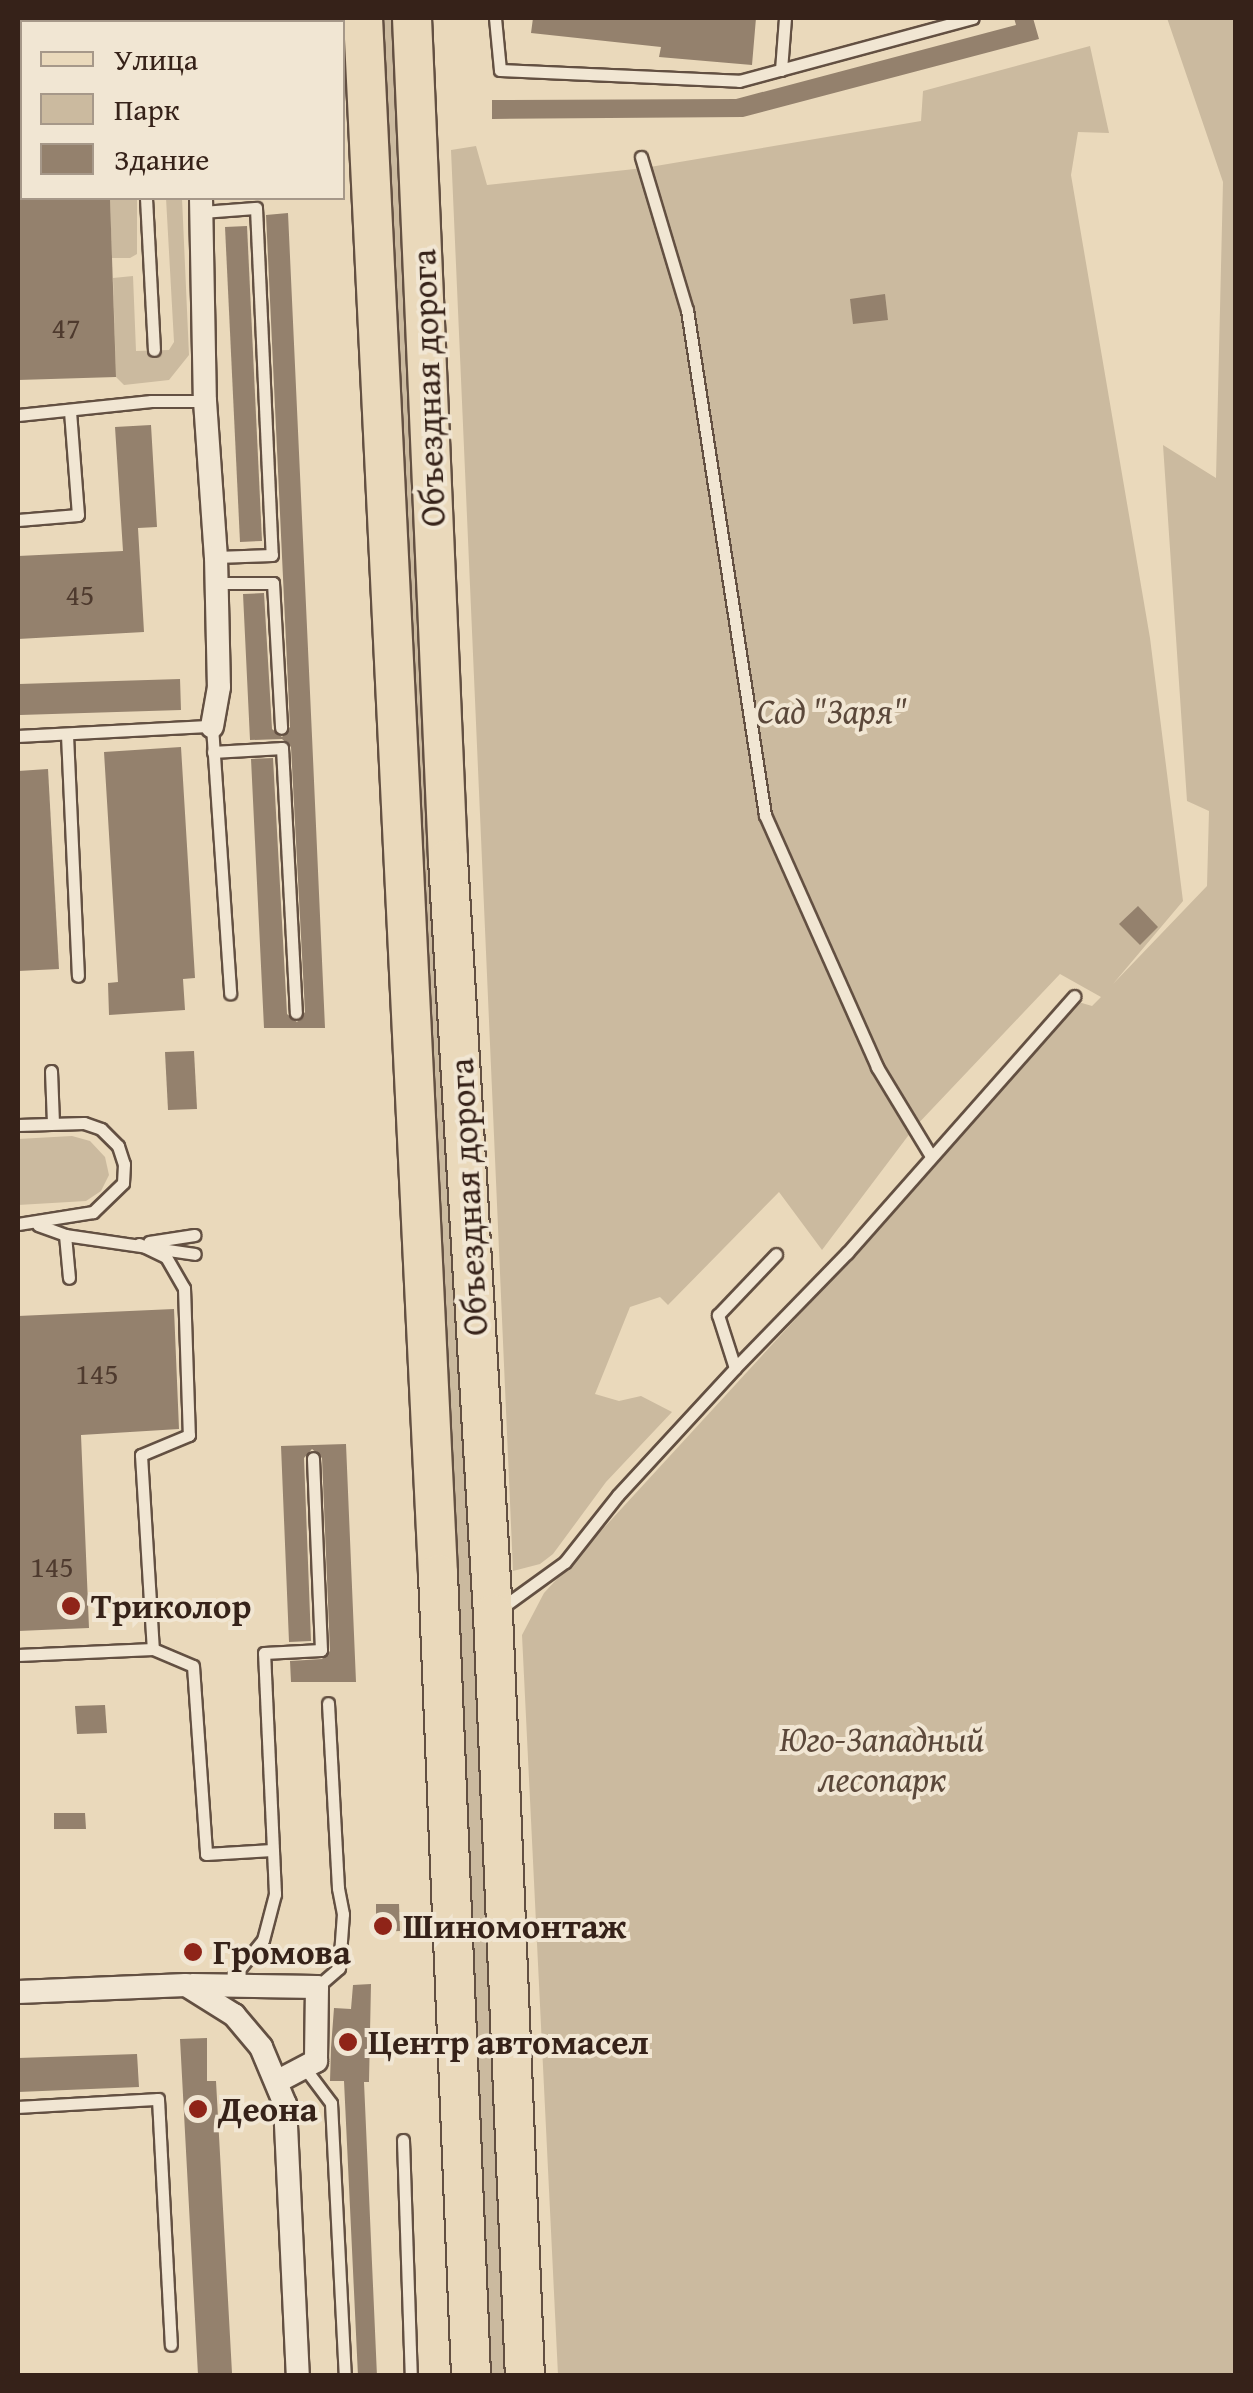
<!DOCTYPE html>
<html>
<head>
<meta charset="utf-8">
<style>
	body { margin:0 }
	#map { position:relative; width:1253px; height:2393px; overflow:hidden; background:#ead9bb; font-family:"Gentium Book Plus",serif }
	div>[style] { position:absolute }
	.green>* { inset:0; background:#cbba9f }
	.building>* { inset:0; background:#94816d }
	.roads { filter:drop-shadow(2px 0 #635042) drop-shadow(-2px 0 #635042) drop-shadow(0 2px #635042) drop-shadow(0 -2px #635042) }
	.lane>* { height:11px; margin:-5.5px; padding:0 5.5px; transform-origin:5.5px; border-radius:5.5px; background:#f1e6d3 }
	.street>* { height:22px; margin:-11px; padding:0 11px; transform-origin:11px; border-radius:11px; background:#f1e6d3 }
	.primary>* { height:38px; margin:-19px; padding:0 19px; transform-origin:19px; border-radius:19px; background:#ead9bb }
	.dots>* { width:28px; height:28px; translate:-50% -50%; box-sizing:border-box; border:5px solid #f1e6d3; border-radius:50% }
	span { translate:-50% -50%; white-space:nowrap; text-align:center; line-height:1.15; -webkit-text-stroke:8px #f1e6d3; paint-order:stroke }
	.number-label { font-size:30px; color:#4e3a2e }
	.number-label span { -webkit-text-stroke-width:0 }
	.street-label { font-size:35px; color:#362219 }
	.park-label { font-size:35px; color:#5b483a; font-style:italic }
	.poi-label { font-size:35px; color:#362219; font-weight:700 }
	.left { translate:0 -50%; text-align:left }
	.frame { position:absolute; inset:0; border:20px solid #362219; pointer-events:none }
	.legend { position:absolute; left:20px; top:20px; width:325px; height:180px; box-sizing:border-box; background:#f1e6d3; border:2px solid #a69889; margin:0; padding:12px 18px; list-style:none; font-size:30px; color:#362219 }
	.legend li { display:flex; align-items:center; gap:20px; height:50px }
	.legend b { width:50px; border:2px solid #a69889 }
</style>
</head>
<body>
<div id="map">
	<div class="green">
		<div style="clip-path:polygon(18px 18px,157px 18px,157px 22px,22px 22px,22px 143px,18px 144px)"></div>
		<div style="clip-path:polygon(383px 18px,404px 18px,508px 2375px,485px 2375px)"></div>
		<div style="clip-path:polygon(1167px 18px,1235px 18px,1235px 2375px,558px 2375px,522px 1635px,544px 1593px,881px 1226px,867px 1219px,1065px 998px,1092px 1006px,1101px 997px,1060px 974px,914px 1128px,822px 1250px,779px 1192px,668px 1305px,660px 1297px,630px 1307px,595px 1394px,619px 1401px,641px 1396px,672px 1412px,606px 1482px,553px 1554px,540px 1564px,513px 1571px,451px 150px,476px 146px,487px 185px,644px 168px,921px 121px,923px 91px,1090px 46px,1109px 133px,1078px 132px,1071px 175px,1150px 638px,1183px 901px,1113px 984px,1207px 886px,1209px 811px,1187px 801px,1163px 445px,1216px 478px,1223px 182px)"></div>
		<div style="clip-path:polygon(110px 198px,137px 198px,137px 254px,130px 258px,112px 258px)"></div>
		<div style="clip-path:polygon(166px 198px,182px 198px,189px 355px,169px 380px,124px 385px,116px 377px,113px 278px,133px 276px,136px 351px,169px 350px,174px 342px)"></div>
		<div style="clip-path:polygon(72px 1136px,90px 1141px,105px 1157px,109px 1175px,101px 1191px,86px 1201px,18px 1205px,18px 1139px)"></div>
	</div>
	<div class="building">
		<div style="clip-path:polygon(533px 18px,756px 18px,752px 65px,659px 57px,661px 47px,531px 33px)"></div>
		<div style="clip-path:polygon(1014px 18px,1033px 18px,1039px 39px,743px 117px,492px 119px,492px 100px,736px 99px,1016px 25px)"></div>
		<div style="clip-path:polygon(18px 198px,110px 198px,116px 377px,18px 380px)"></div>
		<div style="clip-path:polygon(288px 213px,312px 736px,325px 1028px,264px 1028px,251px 759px,273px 758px,287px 1014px,297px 1022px,305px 1012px,291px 747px,282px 739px,250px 740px,243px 594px,264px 593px,272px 729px,282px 737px,290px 727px,266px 215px)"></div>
		<div style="clip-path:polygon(247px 226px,262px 541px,240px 542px,225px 227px)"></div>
		<div style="clip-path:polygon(885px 294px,888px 320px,853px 324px,850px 299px)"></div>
		<div style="clip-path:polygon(151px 425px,157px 527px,138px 528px,144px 632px,18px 639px,18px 556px,123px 551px,115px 427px)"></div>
		<div style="clip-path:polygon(180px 679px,181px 710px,20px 715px,19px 684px)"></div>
		<div style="clip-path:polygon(181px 747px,195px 978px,183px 979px,185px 1010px,109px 1015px,108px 983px,118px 982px,104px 752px)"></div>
		<div style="clip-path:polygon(48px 769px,59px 969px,18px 971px,18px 771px)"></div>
		<div style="clip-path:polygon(1138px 906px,1158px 927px,1140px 945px,1119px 924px)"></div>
		<div style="clip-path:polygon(194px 1051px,197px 1109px,168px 1110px,165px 1052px)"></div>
		<div style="clip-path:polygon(174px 1309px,179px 1429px,81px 1435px,89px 1628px,18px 1631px,18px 1316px)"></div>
		<div style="clip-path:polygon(346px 1444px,356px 1682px,291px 1682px,290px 1661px,322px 1659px,330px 1651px,322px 1458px,312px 1449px,304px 1458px,311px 1641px,289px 1642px,281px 1446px)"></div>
		<div style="clip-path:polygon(105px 1705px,107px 1733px,77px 1734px,75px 1706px)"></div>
		<div style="clip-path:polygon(54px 1813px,85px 1813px,86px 1829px,54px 1829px)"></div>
		<div style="clip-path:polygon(376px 1904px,399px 1904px,400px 1931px,376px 1932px)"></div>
		<div style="clip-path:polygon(371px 1984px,369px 2082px,364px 2082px,377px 2376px,358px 2376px,344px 2081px,330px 2081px,331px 2048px,334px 2008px,351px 2009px,353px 1985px)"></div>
		<div style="clip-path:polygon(207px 2038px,207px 2081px,216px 2081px,232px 2373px,198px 2375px,180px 2039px)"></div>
		<div style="clip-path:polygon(137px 2054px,139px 2087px,18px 2092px,18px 2058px)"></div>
	</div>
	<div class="roads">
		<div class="lane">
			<div style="left:247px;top:18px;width:4px;rotate:90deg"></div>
			<div style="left:495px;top:18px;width:52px;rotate:84.5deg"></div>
			<div style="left:500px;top:70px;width:239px;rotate:2.6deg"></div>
			<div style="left:739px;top:81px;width:242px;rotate:-15.1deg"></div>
			<div style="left:781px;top:70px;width:52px;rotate:-85.6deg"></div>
			<div style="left:18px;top:153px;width:4px"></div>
			<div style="left:641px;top:157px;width:160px;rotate:73.3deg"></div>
			<div style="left:687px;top:310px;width:511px;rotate:81.22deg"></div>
			<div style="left:765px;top:815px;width:276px;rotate:66deg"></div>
			<div style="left:877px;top:1067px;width:104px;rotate:58.8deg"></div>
			<div style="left:146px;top:198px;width:152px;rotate:87deg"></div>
			<div style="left:201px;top:212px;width:55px;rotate:-4.2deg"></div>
			<div style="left:256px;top:208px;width:347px;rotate:87.4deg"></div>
			<div style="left:272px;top:555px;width:56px;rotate:178deg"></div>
			<div style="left:18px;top:415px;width:134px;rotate:-6deg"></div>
			<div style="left:151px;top:401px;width:54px"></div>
			<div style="left:18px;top:520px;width:60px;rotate:-4.8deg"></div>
			<div style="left:78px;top:515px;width:104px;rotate:-94.4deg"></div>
			<div style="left:216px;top:583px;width:57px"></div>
			<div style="left:273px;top:583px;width:145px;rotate:86.8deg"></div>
			<div style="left:67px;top:735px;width:241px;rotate:87.4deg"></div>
			<div style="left:18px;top:736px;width:194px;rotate:-3deg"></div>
			<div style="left:212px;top:726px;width:268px;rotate:86.1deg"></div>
			<div style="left:213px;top:752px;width:69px;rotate:-3.3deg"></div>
			<div style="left:282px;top:748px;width:265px;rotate:87deg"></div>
			<div style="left:51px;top:1071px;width:51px;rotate:87.8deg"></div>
			<div style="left:18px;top:1125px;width:66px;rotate:-1.7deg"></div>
			<div style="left:84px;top:1123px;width:18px;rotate:19deg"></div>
			<div style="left:101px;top:1129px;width:24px;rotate:45deg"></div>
			<div style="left:118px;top:1146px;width:19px;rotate:72deg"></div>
			<div style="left:124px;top:1164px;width:19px;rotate:93deg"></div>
			<div style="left:123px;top:1183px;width:42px;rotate:136deg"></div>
			<div style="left:93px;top:1212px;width:76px;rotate:170.9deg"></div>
			<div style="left:38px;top:1225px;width:29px;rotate:20deg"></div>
			<div style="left:65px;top:1235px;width:131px;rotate:8.3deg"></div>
			<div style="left:65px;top:1235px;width:43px;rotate:84.7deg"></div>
			<div style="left:149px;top:1242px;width:46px;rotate:-8.8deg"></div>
			<div style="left:139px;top:1244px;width:30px;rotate:26deg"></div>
			<div style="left:166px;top:1257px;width:36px;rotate:60deg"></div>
			<div style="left:184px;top:1288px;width:147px;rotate:88.1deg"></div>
			<div style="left:189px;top:1435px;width:52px;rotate:157.4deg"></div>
			<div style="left:141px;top:1455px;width:194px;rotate:86.5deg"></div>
			<div style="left:735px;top:1368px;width:161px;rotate:-45.8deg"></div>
			<div style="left:847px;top:1253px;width:343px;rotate:-48.5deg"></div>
			<div style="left:500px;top:1609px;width:80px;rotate:-35.9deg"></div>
			<div style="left:565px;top:1562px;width:85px;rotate:-51.7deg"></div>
			<div style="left:618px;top:1495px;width:173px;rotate:-47.3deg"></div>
			<div style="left:735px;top:1368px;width:56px;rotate:-107.8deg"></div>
			<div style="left:718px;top:1315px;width:84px;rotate:-46.4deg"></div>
			<div style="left:18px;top:1655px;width:135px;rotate:-2.5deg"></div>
			<div style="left:153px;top:1649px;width:43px;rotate:23deg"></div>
			<div style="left:193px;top:1666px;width:188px;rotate:86deg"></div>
			<div style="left:206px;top:1854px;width:66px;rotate:-3.5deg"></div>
			<div style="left:228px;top:1983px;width:55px;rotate:-50.9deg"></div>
			<div style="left:263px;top:1940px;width:48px;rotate:-75.4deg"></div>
			<div style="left:275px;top:1894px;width:241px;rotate:-92.6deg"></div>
			<div style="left:264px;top:1653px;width:57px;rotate:-3deg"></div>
			<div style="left:321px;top:1650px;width:192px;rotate:-92.4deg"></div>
			<div style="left:317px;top:1987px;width:29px;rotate:-41deg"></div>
			<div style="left:339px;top:1968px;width:54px;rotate:-85.8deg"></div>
			<div style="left:343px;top:1914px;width:26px;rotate:-101deg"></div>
			<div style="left:338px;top:1888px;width:185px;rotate:-93.1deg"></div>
			<div style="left:304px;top:2067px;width:45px;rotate:53.1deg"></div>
			<div style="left:331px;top:2103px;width:273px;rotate:87.1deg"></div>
			<div style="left:18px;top:2107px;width:140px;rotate:-3.3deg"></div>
			<div style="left:158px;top:2099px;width:246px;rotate:87deg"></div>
			<div style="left:403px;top:2140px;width:236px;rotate:88.1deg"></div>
		</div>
		<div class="street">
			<div style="left:195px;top:18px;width:4px;rotate:90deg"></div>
			<div style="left:201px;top:198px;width:203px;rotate:88.9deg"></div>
			<div style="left:205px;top:401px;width:156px;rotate:86deg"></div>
			<div style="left:216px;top:557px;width:130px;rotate:88.7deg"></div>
			<div style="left:219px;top:687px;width:40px;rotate:100deg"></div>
			<div style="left:192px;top:1985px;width:125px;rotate:0.9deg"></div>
			<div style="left:317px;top:1987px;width:74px;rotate:90.8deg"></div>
			<div style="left:316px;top:2061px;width:43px;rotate:152.2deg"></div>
			<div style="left:18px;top:1992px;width:168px;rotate:-2.4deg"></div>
			<div style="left:186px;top:1985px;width:57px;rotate:32deg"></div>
			<div style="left:234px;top:2015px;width:42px;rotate:49.8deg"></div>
			<div style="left:261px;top:2047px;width:62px;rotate:67.2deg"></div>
			<div style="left:285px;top:2104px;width:272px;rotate:87.3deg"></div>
		</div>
		<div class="primary">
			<div style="left:363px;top:18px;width:1558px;rotate:87.24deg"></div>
			<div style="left:438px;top:1574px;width:803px;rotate:87.64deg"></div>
			<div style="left:412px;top:18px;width:842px;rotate:87.55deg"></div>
			<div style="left:448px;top:859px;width:756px;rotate:86.59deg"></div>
			<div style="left:493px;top:1614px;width:763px;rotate:87.6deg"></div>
		</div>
	</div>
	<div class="dots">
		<div style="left:71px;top:1606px;background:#8f2418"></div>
		<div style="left:383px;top:1926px;background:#8f2418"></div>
		<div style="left:193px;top:1952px;background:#8f2418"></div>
		<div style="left:348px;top:2042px;background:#8f2418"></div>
		<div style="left:198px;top:2109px;background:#8f2418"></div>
	</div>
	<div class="number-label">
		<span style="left:66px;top:327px">47</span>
		<span style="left:80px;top:594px">45</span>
		<span style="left:97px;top:1373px">145</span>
		<span style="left:52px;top:1566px">145</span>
	</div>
	<div class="street-label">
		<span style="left:428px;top:388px;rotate:-92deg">Объездная дорога</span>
		<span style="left:468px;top:1197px;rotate:-93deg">Объездная дорога</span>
	</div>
	<div class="park-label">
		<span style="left:832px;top:711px">Сад "Заря"</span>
		<span style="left:882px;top:1759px">Юго-Западный<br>лесопарк</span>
	</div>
	<div class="poi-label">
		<span class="left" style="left:91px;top:1606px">Триколор</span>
		<span class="left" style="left:403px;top:1926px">Шиномонтаж</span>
		<span class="left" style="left:213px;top:1952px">Громова</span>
		<span class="left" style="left:368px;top:2042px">Центр автомасел</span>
		<span class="left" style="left:218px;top:2109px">Деона</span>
	</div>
	<div class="frame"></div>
	<ul class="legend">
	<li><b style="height:12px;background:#ead9bb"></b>Улица</li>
	<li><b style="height:28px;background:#cbba9f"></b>Парк</li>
	<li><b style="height:28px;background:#94816d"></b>Здание</li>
	</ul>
</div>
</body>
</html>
